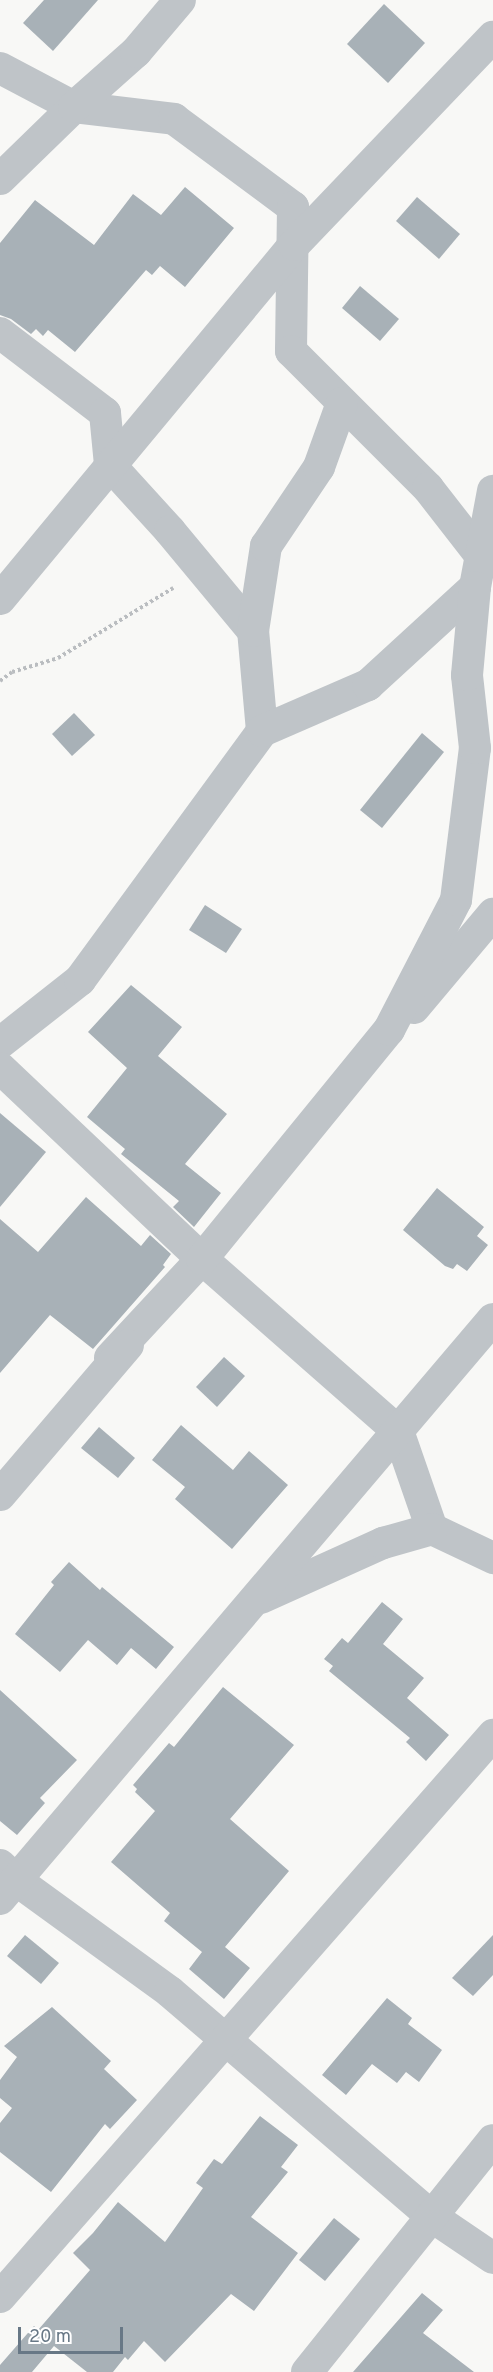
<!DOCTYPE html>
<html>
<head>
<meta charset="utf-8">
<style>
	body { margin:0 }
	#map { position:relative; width:493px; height:2372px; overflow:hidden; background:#f8f8f6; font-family:Overpass,sans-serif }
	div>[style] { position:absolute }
	.building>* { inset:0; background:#a8b1b7 }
	.path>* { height:4px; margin-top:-2px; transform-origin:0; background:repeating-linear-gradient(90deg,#babdc0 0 3px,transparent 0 6px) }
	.street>* { height:32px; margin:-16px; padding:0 16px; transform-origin:16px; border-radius:16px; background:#bfc4c8 }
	span { translate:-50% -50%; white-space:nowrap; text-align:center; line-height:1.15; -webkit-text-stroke:6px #fff; paint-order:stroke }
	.scale { position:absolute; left:18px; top:2327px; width:105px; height:27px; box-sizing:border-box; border:3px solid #687886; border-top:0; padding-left:8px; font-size:18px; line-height:21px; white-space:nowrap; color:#687886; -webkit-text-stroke:4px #fff; paint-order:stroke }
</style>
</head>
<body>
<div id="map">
	<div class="building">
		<div style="clip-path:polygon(44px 0,98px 0,53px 51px,23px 23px)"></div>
		<div style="clip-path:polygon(384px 4px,425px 43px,388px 83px,347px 44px)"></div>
		<div style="clip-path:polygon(185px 187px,234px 228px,185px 287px,160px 266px,152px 275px,146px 270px,75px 352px,48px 330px,43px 336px,36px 329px,31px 334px,11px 319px,0 315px,0 243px,35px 200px,94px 245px,133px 194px,161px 215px)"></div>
		<div style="clip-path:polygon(417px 197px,460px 234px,439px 259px,396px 221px)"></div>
		<div style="clip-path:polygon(360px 286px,399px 319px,380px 341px,342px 308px)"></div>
		<div style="clip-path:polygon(74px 713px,95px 735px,72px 756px,52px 734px)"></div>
		<div style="clip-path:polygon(422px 733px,444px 752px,382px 828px,360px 810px)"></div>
		<div style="clip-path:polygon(205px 905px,242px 929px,226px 953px,189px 930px)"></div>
		<div style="clip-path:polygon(131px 985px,182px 1027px,158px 1056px,227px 1114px,185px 1164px,221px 1193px,194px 1227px,173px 1207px,179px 1201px,121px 1154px,125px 1149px,87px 1117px,127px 1068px,88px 1032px)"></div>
		<div style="clip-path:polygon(0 1113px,46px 1152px,0 1207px)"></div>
		<div style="clip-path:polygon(437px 1188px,484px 1227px,477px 1236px,488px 1245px,467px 1271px,457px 1264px,453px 1269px,445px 1266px,403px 1230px)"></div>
		<div style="clip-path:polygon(86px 1197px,141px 1246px,150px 1235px,171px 1254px,163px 1265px,165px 1267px,93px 1349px,50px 1315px,0 1373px,0 1219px,38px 1252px)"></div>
		<div style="clip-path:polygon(224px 1357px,245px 1376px,217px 1407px,196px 1387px)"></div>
		<div style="clip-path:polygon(181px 1425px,233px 1470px,249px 1451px,288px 1485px,232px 1549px,175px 1499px,185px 1487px,152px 1460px)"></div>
		<div style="clip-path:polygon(99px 1427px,135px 1458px,118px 1478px,81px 1448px)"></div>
		<div style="clip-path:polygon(69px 1562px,100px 1590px,102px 1587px,174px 1647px,156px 1669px,131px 1648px,117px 1665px,88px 1640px,60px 1672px,15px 1634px,54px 1585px,51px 1582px)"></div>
		<div style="clip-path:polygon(382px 1602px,403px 1619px,383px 1644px,424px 1678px,407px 1698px,449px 1735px,426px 1761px,406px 1742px,410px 1738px,329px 1671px,333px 1666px,324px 1659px,342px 1638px,348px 1643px)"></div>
		<div style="clip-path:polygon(223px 1687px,294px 1745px,230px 1819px,289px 1871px,225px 1947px,250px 1968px,224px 1999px,189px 1969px,202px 1952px,164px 1921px,170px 1913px,111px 1862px,155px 1811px,135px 1792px,137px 1789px,133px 1785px,169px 1743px,174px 1747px)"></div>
		<div style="clip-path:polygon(0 1690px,77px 1760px,40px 1798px,45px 1803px,17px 1835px,0 1821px)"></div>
		<div style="clip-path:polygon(25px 1935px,59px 1963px,41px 1984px,7px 1956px)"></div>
		<div style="clip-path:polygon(493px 1935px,493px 1975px,473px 1996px,452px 1978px)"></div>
		<div style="clip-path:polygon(387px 1998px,412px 2018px,408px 2024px,442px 2050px,419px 2082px,406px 2072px,397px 2083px,372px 2064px,346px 2095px,322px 2075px)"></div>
		<div style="clip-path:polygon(52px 2007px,111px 2061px,104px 2069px,137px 2100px,110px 2129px,105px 2124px,51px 2192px,0 2152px,0 2123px,12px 2108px,0 2098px,0 2080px,17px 2057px,4px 2046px)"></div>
		<div style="clip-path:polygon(260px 2116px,298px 2145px,281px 2167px,288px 2172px,251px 2217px,298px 2253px,254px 2311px,231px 2294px,165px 2362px,144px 2341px,128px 2360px,125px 2357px,113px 2372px,87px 2372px,54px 2346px,32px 2372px,0 2372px,0 2365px,34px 2326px,38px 2330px,90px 2270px,73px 2253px,93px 2233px,118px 2202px,165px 2242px,203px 2188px,196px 2183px,214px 2159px,222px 2164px)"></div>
		<div style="clip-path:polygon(334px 2218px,360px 2239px,325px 2281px,299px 2260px)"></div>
		<div style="clip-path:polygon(422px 2293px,443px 2310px,423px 2333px,474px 2372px,353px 2372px)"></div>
	</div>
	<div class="path">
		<div style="left:0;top:681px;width:15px;rotate:-37deg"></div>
		<div style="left:12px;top:672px;width:48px;rotate:-16.9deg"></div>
		<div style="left:58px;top:658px;width:135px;rotate:-31.3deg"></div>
	</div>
	<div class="street">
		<div style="left:0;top:68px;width:84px;rotate:27.8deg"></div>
		<div style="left:74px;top:107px;width:101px;rotate:6.8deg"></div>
		<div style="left:174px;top:119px;width:148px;rotate:36.5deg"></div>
		<div style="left:293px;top:207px;width:144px;rotate:90.8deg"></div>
		<div style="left:291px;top:351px;width:194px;rotate:45deg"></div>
		<div style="left:428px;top:488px;width:86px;rotate:52.1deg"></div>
		<div style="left:0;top:179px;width:103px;rotate:-44.2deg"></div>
		<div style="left:74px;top:107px;width:83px;rotate:-41.6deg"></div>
		<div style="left:136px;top:52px;width:68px;rotate:-49.8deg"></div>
		<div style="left:0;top:333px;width:132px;rotate:37.3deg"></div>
		<div style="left:105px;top:413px;width:52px;rotate:84.5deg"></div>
		<div style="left:110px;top:465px;width:89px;rotate:47.7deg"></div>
		<div style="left:170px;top:531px;width:130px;rotate:50.3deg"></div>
		<div style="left:0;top:599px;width:460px;rotate:-50.3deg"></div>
		<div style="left:294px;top:245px;width:288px;rotate:-46.3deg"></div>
		<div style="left:262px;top:731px;width:100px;rotate:-95.1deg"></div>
		<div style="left:253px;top:631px;width:86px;rotate:-81.3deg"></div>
		<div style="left:266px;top:546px;width:95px;rotate:-56.1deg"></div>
		<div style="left:319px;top:467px;width:68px;rotate:-70.2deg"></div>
		<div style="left:414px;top:1008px;width:123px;rotate:-50deg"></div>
		<div style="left:0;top:1043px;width:102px;rotate:-38.2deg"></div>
		<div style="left:80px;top:980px;width:308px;rotate:-53.8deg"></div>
		<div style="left:262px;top:731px;width:116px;rotate:-23.5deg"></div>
		<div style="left:368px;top:685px;width:145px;rotate:-42.5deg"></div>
		<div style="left:475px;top:587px;width:98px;rotate:-79.4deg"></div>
		<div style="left:0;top:1068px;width:278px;rotate:43.4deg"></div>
		<div style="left:202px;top:1259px;width:261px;rotate:41.3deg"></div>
		<div style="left:398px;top:1431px;width:104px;rotate:70.9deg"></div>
		<div style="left:432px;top:1529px;width:68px;rotate:25.4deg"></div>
		<div style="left:110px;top:1358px;width:135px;rotate:-47.1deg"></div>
		<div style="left:202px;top:1259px;width:296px;rotate:-50.8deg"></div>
		<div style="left:389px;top:1030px;width:146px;rotate:-62.7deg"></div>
		<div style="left:456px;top:900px;width:153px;rotate:-82.9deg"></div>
		<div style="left:475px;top:748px;width:73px;rotate:-96.3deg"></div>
		<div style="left:467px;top:675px;width:88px;rotate:-84.8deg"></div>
		<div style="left:0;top:1495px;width:197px;rotate:-49.5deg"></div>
		<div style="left:261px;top:1598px;width:134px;rotate:-24.3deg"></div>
		<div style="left:383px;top:1543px;width:51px;rotate:-15.9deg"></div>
		<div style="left:0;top:1865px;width:22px;rotate:43deg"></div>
		<div style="left:16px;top:1880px;width:190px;rotate:36deg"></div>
		<div style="left:170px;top:1992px;width:344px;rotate:40.6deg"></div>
		<div style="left:431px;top:2216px;width:75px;rotate:34.1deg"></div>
		<div style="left:0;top:1899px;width:761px;rotate:-49.64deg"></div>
		<div style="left:0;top:2297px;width:748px;rotate:-48.74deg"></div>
		<div style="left:307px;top:2372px;width:297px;rotate:-51.3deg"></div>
	</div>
	<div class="scale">20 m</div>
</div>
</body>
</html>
